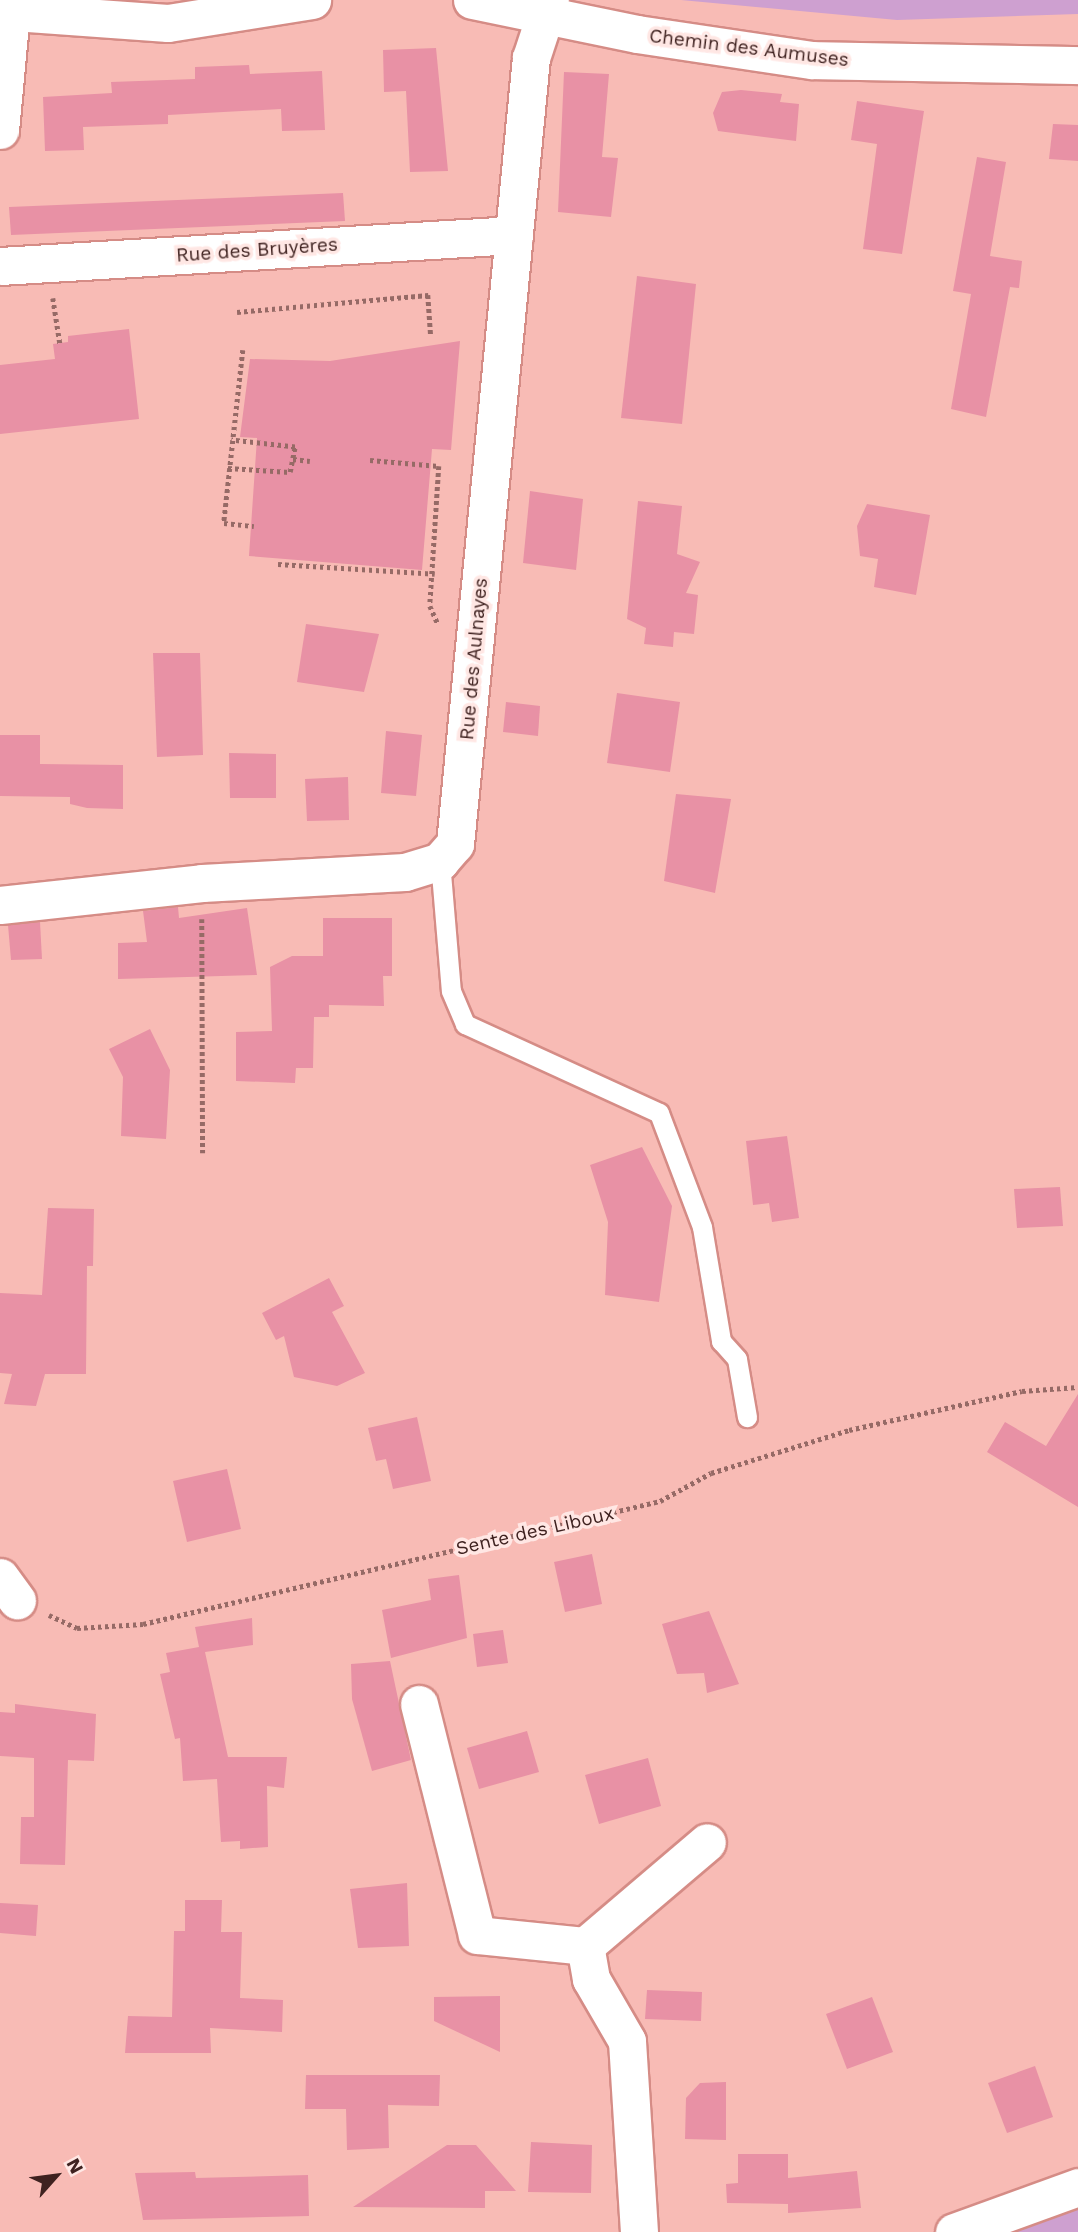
<!DOCTYPE html>
<html>
<head>
<meta charset="utf-8">
<style>
	body { margin:0 }
	#map { position:relative; width:1078px; height:2232px; overflow:hidden; background:#f8bbb5; font-family:"Work Sans",sans-serif }
	div>[style] { position:absolute }
	.green>* { inset:0; background:#cea0d0 }
	.building>* { inset:0; background:#e891a5 }
	.path>* { height:4.5px; margin-top:-2.25px; transform-origin:0; background:repeating-linear-gradient(90deg,#966a66 0 3.5px,transparent 0 7px) }
	.roads { filter:drop-shadow(2px 0 #d58c86) drop-shadow(-2px 0 #d58c86) drop-shadow(0 2px #d58c86) drop-shadow(0 -2px #d58c86) }
	.service>* { height:19px; margin:-9.5px; padding:0 9.5px; transform-origin:9.5px; border-radius:9.5px; background:#fff }
	.minor>* { height:37px; margin:-18.5px; padding:0 18.5px; transform-origin:18.5px; border-radius:18.5px; background:#fff }
	span { translate:-50% -50%; white-space:nowrap; text-align:center; line-height:1.15; -webkit-text-stroke:7px #ffe7e4; paint-order:stroke }
	.street-label { font-size:19px; color:#3f2220 }
	.north { position:absolute; left:21px; top:2141px; width:70px; height:70px; -webkit-text-stroke:5px #ffe7e4; paint-order:stroke; rotate:62deg; font-size:19px; font-weight:700; line-height:28px; text-align:center; color:#3f2220 }
	.north::after { content:''; display:block; margin:auto; width:24px; height:32px; background:#3f2220; clip-path:polygon(50% 0,100% 100%,50% 72%,0 100%) }
</style>
</head>
<body>
<div id="map">
	<div class="green">
		<div style="clip-path:polygon(681px 0,1078px 0,1078px 14px,897px 20px)"></div>
		<div style="clip-path:polygon(1078px 2187px,1078px 2232px,969px 2232px)"></div>
	</div>
	<div class="building">
		<div style="clip-path:polygon(436px 48px,448px 171px,410px 172px,406px 91px,384px 92px,383px 50px)"></div>
		<div style="clip-path:polygon(249px 65px,250px 74px,322px 71px,325px 130px,282px 131px,281px 109px,168px 115px,168px 124px,83px 127px,84px 150px,45px 151px,43px 97px,112px 93px,111px 82px,195px 79px,195px 67px)"></div>
		<div style="clip-path:polygon(564px 72px,609px 74px,602px 157px,618px 158px,611px 217px,558px 212px)"></div>
		<div style="clip-path:polygon(741px 90px,782px 94px,780px 102px,799px 104px,796px 141px,718px 131px,713px 113px,722px 92px)"></div>
		<div style="clip-path:polygon(857px 101px,924px 111px,902px 254px,863px 249px,877px 144px,851px 140px)"></div>
		<div style="clip-path:polygon(1053px 124px,1078px 125px,1078px 161px,1049px 159px)"></div>
		<div style="clip-path:polygon(977px 157px,1006px 162px,990px 256px,1022px 261px,1019px 288px,1010px 287px,986px 417px,951px 409px,971px 294px,953px 291px)"></div>
		<div style="clip-path:polygon(343px 193px,345px 221px,11px 235px,9px 207px)"></div>
		<div style="clip-path:polygon(637px 276px,696px 284px,682px 424px,621px 418px)"></div>
		<div style="clip-path:polygon(129px 329px,139px 419px,0 434px,0 365px,55px 359px,53px 344px,68px 342px,68px 336px)"></div>
		<div style="clip-path:polygon(460px 341px,451px 450px,432px 449px,422px 570px,249px 556px,257px 438px,240px 437px,250px 359px,330px 361px)"></div>
		<div style="clip-path:polygon(530px 491px,583px 499px,576px 570px,523px 563px)"></div>
		<div style="clip-path:polygon(638px 501px,682px 506px,677px 554px,700px 562px,686px 593px,698px 595px,694px 634px,674px 632px,673px 647px,644px 644px,646px 628px,627px 619px)"></div>
		<div style="clip-path:polygon(867px 504px,930px 515px,916px 595px,874px 587px,878px 559px,860px 556px,857px 526px)"></div>
		<div style="clip-path:polygon(306px 624px,379px 634px,364px 692px,297px 682px)"></div>
		<div style="clip-path:polygon(153px 653px,200px 653px,203px 755px,157px 757px)"></div>
		<div style="clip-path:polygon(617px 693px,680px 702px,670px 772px,607px 763px)"></div>
		<div style="clip-path:polygon(506px 702px,540px 706px,538px 736px,503px 732px)"></div>
		<div style="clip-path:polygon(386px 731px,422px 735px,416px 796px,381px 793px)"></div>
		<div style="clip-path:polygon(0 735px,40px 735px,40px 764px,123px 765px,123px 809px,87px 808px,70px 804px,70px 797px,0 796px)"></div>
		<div style="clip-path:polygon(229px 753px,276px 754px,276px 798px,230px 798px)"></div>
		<div style="clip-path:polygon(348px 777px,349px 820px,307px 821px,305px 779px)"></div>
		<div style="clip-path:polygon(676px 794px,731px 799px,715px 893px,664px 881px)"></div>
		<div style="clip-path:polygon(178px 907px,179px 918px,247px 908px,257px 975px,118px 979px,118px 943px,147px 942px,143px 911px)"></div>
		<div style="clip-path:polygon(323px 918px,392px 918px,392px 976px,383px 976px,384px 1006px,329px 1005px,329px 1017px,314px 1017px,313px 1068px,296px 1068px,295px 1083px,236px 1081px,236px 1032px,272px 1031px,270px 967px,292px 956px,323px 956px)"></div>
		<div style="clip-path:polygon(40px 922px,42px 959px,11px 960px,8px 925px)"></div>
		<div style="clip-path:polygon(150px 1029px,170px 1070px,166px 1139px,121px 1136px,123px 1077px,109px 1049px)"></div>
		<div style="clip-path:polygon(787px 1136px,799px 1218px,772px 1222px,769px 1203px,753px 1205px,746px 1141px)"></div>
		<div style="clip-path:polygon(642px 1147px,672px 1206px,659px 1302px,605px 1295px,608px 1222px,590px 1165px)"></div>
		<div style="clip-path:polygon(1060px 1187px,1063px 1226px,1017px 1228px,1014px 1189px)"></div>
		<div style="clip-path:polygon(48px 1208px,94px 1209px,93px 1266px,87px 1266px,86px 1374px,45px 1374px,36px 1406px,4px 1404px,12px 1374px,0 1373px,0 1293px,42px 1295px)"></div>
		<div style="clip-path:polygon(329px 1278px,344px 1306px,332px 1312px,365px 1373px,337px 1386px,294px 1377px,284px 1336px,276px 1340px,262px 1313px)"></div>
		<div style="clip-path:polygon(1078px 1394px,1078px 1507px,987px 1452px,1005px 1422px,1046px 1446px)"></div>
		<div style="clip-path:polygon(417px 1417px,431px 1481px,393px 1489px,386px 1459px,376px 1461px,368px 1428px)"></div>
		<div style="clip-path:polygon(227px 1469px,241px 1529px,187px 1542px,173px 1481px)"></div>
		<div style="clip-path:polygon(592px 1554px,602px 1604px,565px 1612px,554px 1562px)"></div>
		<div style="clip-path:polygon(459px 1575px,467px 1638px,391px 1658px,382px 1610px,431px 1600px,428px 1579px)"></div>
		<div style="clip-path:polygon(709px 1611px,739px 1684px,707px 1693px,704px 1673px,677px 1674px,662px 1624px)"></div>
		<div style="clip-path:polygon(252px 1618px,253px 1645px,205px 1652px,228px 1757px,287px 1757px,284px 1788px,267px 1786px,268px 1847px,240px 1849px,240px 1841px,221px 1842px,217px 1779px,183px 1781px,180px 1738px,175px 1739px,160px 1674px,170px 1672px,166px 1653px,199px 1647px,195px 1627px)"></div>
		<div style="clip-path:polygon(503px 1630px,508px 1663px,477px 1667px,473px 1634px)"></div>
		<div style="clip-path:polygon(390px 1661px,411px 1760px,372px 1771px,352px 1699px,351px 1664px)"></div>
		<div style="clip-path:polygon(15px 1704px,96px 1714px,94px 1761px,68px 1760px,65px 1865px,20px 1864px,21px 1817px,34px 1817px,34px 1758px,0 1756px,0 1712px,15px 1713px)"></div>
		<div style="clip-path:polygon(527px 1731px,539px 1772px,479px 1789px,467px 1748px)"></div>
		<div style="clip-path:polygon(648px 1758px,661px 1806px,599px 1824px,585px 1775px)"></div>
		<div style="clip-path:polygon(407px 1883px,409px 1946px,358px 1948px,350px 1889px)"></div>
		<div style="clip-path:polygon(185px 1900px,222px 1900px,221px 1932px,242px 1932px,240px 1998px,283px 2000px,282px 2032px,210px 2028px,211px 2053px,125px 2053px,128px 2016px,172px 2017px,174px 1931px,185px 1931px)"></div>
		<div style="clip-path:polygon(0 1903px,38px 1905px,36px 1936px,0 1933px)"></div>
		<div style="clip-path:polygon(647px 1990px,702px 1992px,701px 2021px,645px 2019px)"></div>
		<div style="clip-path:polygon(500px 1996px,500px 2052px,434px 2021px,434px 1997px)"></div>
		<div style="clip-path:polygon(872px 1997px,893px 2052px,847px 2069px,826px 2014px)"></div>
		<div style="clip-path:polygon(1035px 2066px,1053px 2117px,1007px 2133px,988px 2083px)"></div>
		<div style="clip-path:polygon(306px 2075px,440px 2075px,439px 2106px,388px 2105px,389px 2148px,347px 2150px,346px 2109px,305px 2109px)"></div>
		<div style="clip-path:polygon(726px 2082px,726px 2140px,685px 2139px,686px 2098px,700px 2083px)"></div>
		<div style="clip-path:polygon(531px 2142px,592px 2145px,591px 2193px,528px 2192px)"></div>
		<div style="clip-path:polygon(447px 2145px,476px 2145px,516px 2191px,485px 2191px,485px 2208px,353px 2207px)"></div>
		<div style="clip-path:polygon(738px 2154px,788px 2154px,788px 2178px,857px 2171px,861px 2208px,788px 2213px,788px 2204px,727px 2203px,726px 2184px,738px 2183px)"></div>
		<div style="clip-path:polygon(195px 2172px,196px 2178px,308px 2175px,309px 2216px,143px 2220px,135px 2173px)"></div>
	</div>
	<div class="path">
		<div style="left:53px;top:298px;width:46px;rotate:81.2deg"></div>
		<div style="left:237px;top:312px;width:192px;rotate:-5.1deg"></div>
		<div style="left:428px;top:295px;width:39px;rotate:86deg"></div>
		<div style="left:243px;top:350px;width:174px;rotate:96.3deg"></div>
		<div style="left:224px;top:523px;width:30px;rotate:6deg"></div>
		<div style="left:293px;top:459px;width:17px;rotate:7deg"></div>
		<div style="left:370px;top:460px;width:69px;rotate:5deg"></div>
		<div style="left:439px;top:466px;width:140px;rotate:93.7deg"></div>
		<div style="left:430px;top:606px;width:20px;rotate:66deg"></div>
		<div style="left:228px;top:468px;width:62px;rotate:3.7deg"></div>
		<div style="left:290px;top:472px;width:25px;rotate:-79deg"></div>
		<div style="left:295px;top:447px;width:64px;rotate:-173.8deg"></div>
		<div style="left:278px;top:564px;width:157px;rotate:3.6deg"></div>
		<div style="left:202px;top:919px;width:234px;rotate:89.8deg"></div>
		<div style="left:49px;top:1615px;width:31px;rotate:25deg"></div>
		<div style="left:77px;top:1628px;width:66px;rotate:-3.5deg"></div>
		<div style="left:143px;top:1624px;width:531px;rotate:-13.38deg"></div>
		<div style="left:660px;top:1501px;width:58px;rotate:-28.8deg"></div>
		<div style="left:711px;top:1473px;width:145px;rotate:-17.3deg"></div>
		<div style="left:849px;top:1430px;width:177px;rotate:-12.7deg"></div>
		<div style="left:1022px;top:1391px;width:56px;rotate:-4.1deg"></div>
	</div>
	<div class="roads">
		<div class="service">
			<div style="left:440px;top:861px;width:130px;rotate:85.2deg"></div>
			<div style="left:451px;top:991px;width:36px;rotate:67deg"></div>
			<div style="left:465px;top:1024px;width:213px;rotate:24.6deg"></div>
			<div style="left:659px;top:1113px;width:122px;rotate:69.3deg"></div>
			<div style="left:702px;top:1227px;width:116px;rotate:80.5deg"></div>
			<div style="left:721px;top:1341px;width:24px;rotate:48deg"></div>
			<div style="left:737px;top:1359px;width:59px;rotate:80.2deg"></div>
		</div>
		<div class="minor">
			<div style="left:472px;top:0;width:168px;rotate:11.6deg"></div>
			<div style="left:637px;top:34px;width:177px;rotate:8.5deg"></div>
			<div style="left:812px;top:60px;width:266px;rotate:1.1deg"></div>
			<div style="left:14px;top:12px;width:154px;rotate:4.1deg"></div>
			<div style="left:168px;top:23px;width:146px;rotate:-9.1deg"></div>
			<div style="left:0;top:130px;width:131px;rotate:-84.7deg"></div>
			<div style="left:0;top:266px;width:515px;rotate:-3.45deg"></div>
			<div style="left:0;top:905px;width:203px;rotate:-6.2deg"></div>
			<div style="left:202px;top:883px;width:203px;rotate:-3.1deg"></div>
			<div style="left:405px;top:872px;width:37px;rotate:-17deg"></div>
			<div style="left:440px;top:861px;width:23px;rotate:-49deg"></div>
			<div style="left:455px;top:844px;width:790px;rotate:-84.48deg"></div>
			<div style="left:531px;top:58px;width:61px;rotate:-71.9deg"></div>
			<div style="left:0;top:1577px;width:29px;rotate:54deg"></div>
			<div style="left:419px;top:1704px;width:238px;rotate:75.9deg"></div>
			<div style="left:477px;top:1935px;width:109px;rotate:5.8deg"></div>
			<div style="left:639px;top:2232px;width:191px;rotate:-93.6deg"></div>
			<div style="left:627px;top:2041px;width:72px;rotate:-120.1deg"></div>
			<div style="left:591px;top:1979px;width:34px;rotate:-100deg"></div>
			<div style="left:585px;top:1946px;width:160px;rotate:-40.4deg"></div>
			<div style="left:954px;top:2232px;width:132px;rotate:-19.9deg"></div>
		</div>
	</div>
	<div class="street-label">
		<span style="left:749px;top:48px;rotate:7deg">Chemin des Aumuses</span>
		<span style="left:257px;top:250px;rotate:-4deg">Rue des Bruyères</span>
		<span style="left:474px;top:659px;rotate:-85deg">Rue des Aulnayes</span>
		<span style="left:535px;top:1531px;rotate:-13deg">Sente des Liboux</span>
	</div>
	<div class="north">N</div>
</div>
</body>
</html>
